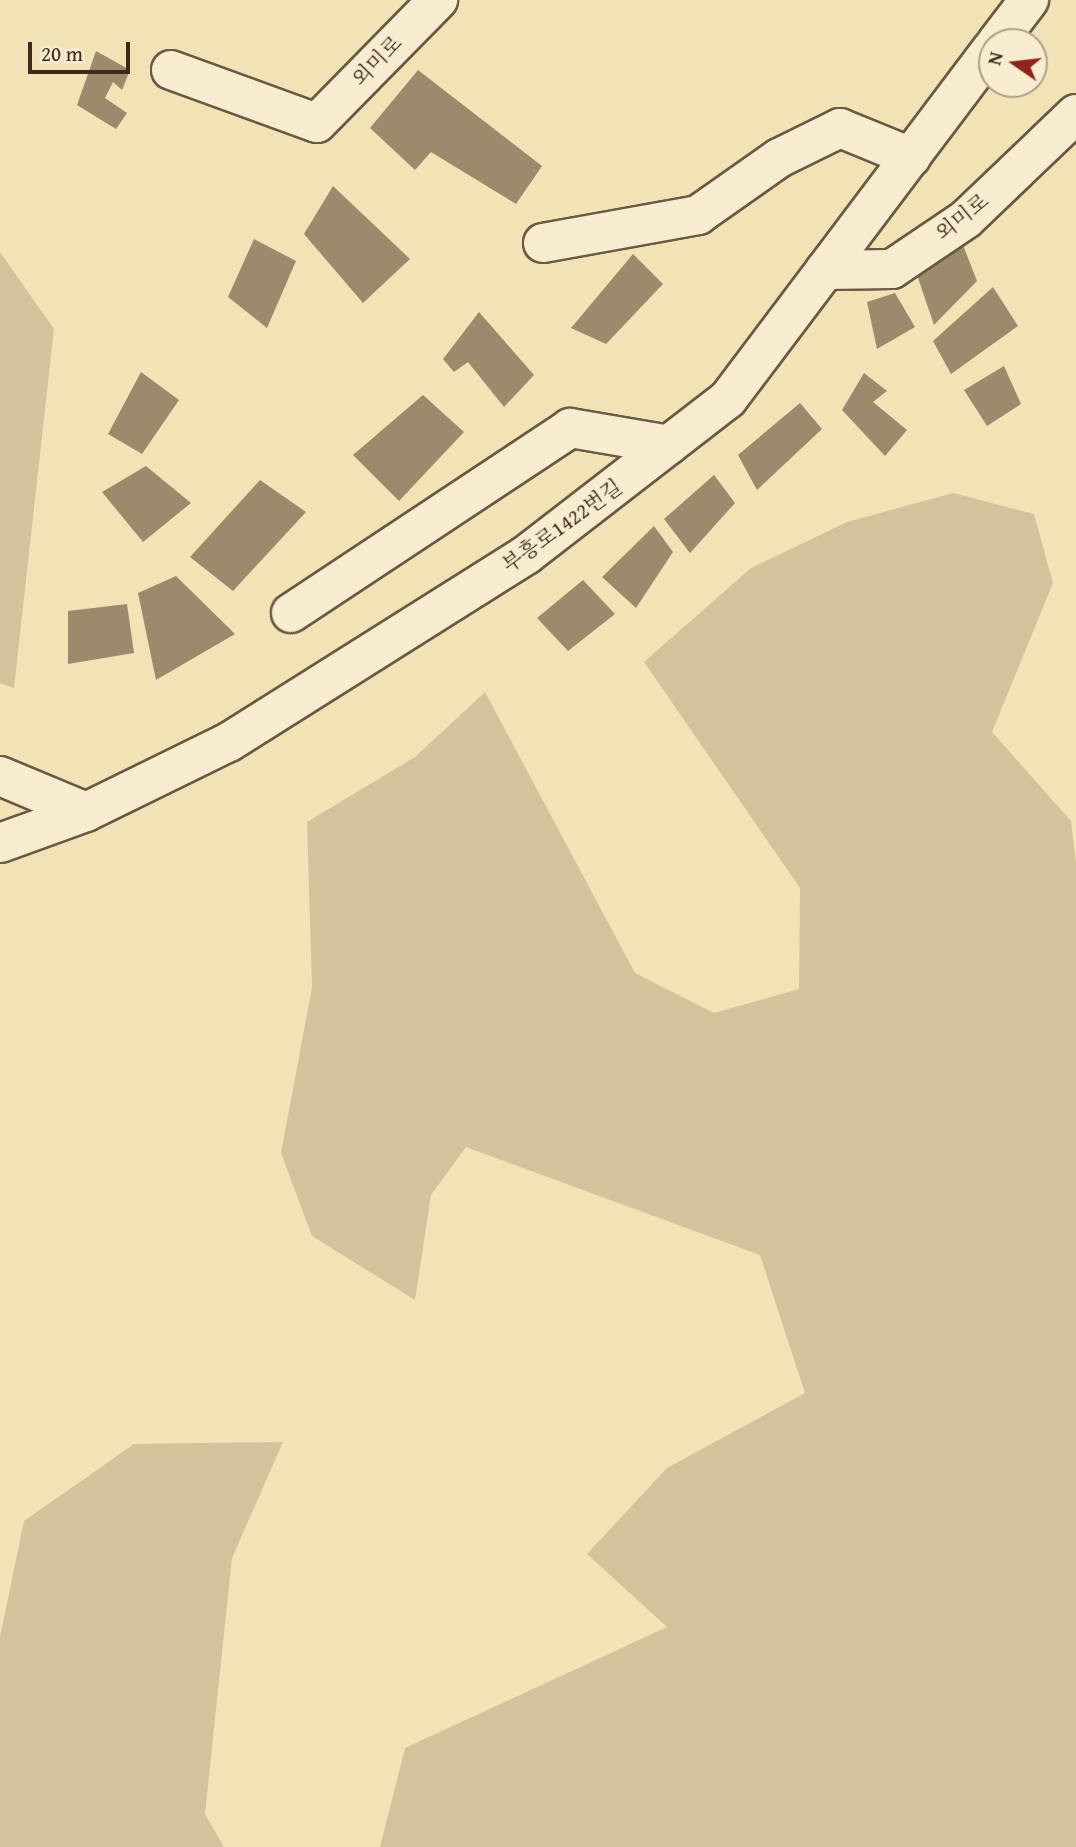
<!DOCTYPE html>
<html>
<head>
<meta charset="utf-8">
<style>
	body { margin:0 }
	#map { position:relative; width:1076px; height:1847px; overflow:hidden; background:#f1e3b6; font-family:"Gentium Book Plus","Noto Serif KR",serif }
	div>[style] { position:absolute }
	.green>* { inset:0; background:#d3c39c }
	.building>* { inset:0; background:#9c8a6d }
	.roads { filter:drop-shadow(2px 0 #6c5843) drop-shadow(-2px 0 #6c5843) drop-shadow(0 2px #6c5843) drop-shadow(0 -2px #6c5843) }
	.minor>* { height:38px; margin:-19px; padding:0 19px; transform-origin:19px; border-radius:19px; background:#f6edd0 }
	span { translate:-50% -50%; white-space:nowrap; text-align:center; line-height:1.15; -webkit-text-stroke:7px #f6edd0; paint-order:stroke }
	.street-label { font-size:21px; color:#3f291d }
	.north { position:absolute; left:978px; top:28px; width:70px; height:70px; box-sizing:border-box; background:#f6edd0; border:2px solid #ad9f88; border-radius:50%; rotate:284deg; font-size:19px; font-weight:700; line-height:28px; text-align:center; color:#3f291d }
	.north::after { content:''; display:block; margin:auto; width:24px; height:32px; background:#8f2418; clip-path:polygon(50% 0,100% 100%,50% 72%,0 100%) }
	.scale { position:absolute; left:28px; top:42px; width:102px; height:32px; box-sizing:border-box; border:4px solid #3f291d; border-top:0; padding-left:9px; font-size:21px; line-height:24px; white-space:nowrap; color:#3f291d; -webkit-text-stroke:5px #f6edd0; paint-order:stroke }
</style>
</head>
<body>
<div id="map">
	<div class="green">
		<div style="clip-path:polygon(0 252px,54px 329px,14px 688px,0 683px)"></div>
		<div style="clip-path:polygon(953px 493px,1034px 514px,1053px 583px,992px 732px,1071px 821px,1076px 864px,1076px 1847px,380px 1847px,405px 1748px,667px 1627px,587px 1554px,667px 1468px,805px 1393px,760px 1255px,466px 1147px,431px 1195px,415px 1300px,312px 1236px,281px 1153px,312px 987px,307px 822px,415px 757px,485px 692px,635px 973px,714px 1013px,799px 989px,800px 888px,644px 662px,751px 568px,847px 522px)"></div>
		<div style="clip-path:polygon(283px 1442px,232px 1558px,205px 1814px,224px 1847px,0 1847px,0 1637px,24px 1521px,134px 1444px)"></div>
	</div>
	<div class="building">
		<div style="clip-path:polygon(96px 51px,130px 70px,122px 90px,113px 82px,105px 98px,127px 113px,116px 129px,77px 105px)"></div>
		<div style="clip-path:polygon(418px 70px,542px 166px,516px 204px,431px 152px,415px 170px,370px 128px)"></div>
		<div style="clip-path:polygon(333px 186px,410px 259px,363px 303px,304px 234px)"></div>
		<div style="clip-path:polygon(254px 239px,296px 261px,267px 328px,228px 297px)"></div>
		<div style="clip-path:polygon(963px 245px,977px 281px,934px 325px,916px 272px)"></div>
		<div style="clip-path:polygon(633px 254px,663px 284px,606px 344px,571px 328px)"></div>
		<div style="clip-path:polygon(993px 287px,1018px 326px,951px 374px,933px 341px)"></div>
		<div style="clip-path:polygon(895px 293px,915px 327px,877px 349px,867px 302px)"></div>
		<div style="clip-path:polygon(479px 312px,534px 375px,504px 407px,468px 362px,454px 372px,443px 359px)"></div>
		<div style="clip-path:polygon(1004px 366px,1021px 404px,987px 426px,964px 390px)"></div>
		<div style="clip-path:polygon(141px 372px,179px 400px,142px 454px,108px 434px)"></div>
		<div style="clip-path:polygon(864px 373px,887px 391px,873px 402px,907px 430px,885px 456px,842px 410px)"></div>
		<div style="clip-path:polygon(423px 395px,464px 432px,399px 501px,353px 455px)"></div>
		<div style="clip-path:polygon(800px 403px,822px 429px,757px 490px,738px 455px)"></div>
		<div style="clip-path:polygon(146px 466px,191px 503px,143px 542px,102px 492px)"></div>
		<div style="clip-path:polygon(714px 475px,735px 503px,690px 553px,664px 519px)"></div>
		<div style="clip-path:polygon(260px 480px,306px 512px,233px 591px,190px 557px)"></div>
		<div style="clip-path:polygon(654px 526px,673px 552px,636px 608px,602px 577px)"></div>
		<div style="clip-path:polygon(176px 576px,235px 634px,156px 680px,138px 593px)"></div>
		<div style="clip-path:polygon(583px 580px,615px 614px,568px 651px,537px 618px)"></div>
		<div style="clip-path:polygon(127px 604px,134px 653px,68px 664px,68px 611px)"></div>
	</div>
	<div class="roads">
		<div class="minor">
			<div style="left:997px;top:42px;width:53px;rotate:-52.7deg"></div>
			<div style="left:171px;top:70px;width:155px;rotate:20deg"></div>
			<div style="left:317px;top:123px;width:173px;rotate:-45.5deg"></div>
			<div style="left:543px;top:243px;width:158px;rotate:-10.2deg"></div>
			<div style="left:698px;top:215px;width:99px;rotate:-35.1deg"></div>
			<div style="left:779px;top:158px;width:68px;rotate:-26.2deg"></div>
			<div style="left:840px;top:128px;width:77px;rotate:22.2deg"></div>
			<div style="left:825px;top:270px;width:67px;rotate:-0.9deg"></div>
			<div style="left:892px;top:269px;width:89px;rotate:-34deg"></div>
			<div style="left:966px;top:219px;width:152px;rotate:-43.7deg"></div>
			<div style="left:291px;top:613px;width:335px;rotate:-33.5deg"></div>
			<div style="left:570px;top:428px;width:100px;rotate:9.7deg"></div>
			<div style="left:0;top:776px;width:93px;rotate:22.7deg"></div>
			<div style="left:0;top:843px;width:91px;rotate:-19.8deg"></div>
			<div style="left:86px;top:812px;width:159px;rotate:-26.1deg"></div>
			<div style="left:229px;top:742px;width:351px;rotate:-32.2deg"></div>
			<div style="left:526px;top:555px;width:255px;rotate:-37.7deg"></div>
			<div style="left:728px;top:399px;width:438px;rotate:-53deg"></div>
		</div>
	</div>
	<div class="street-label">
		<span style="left:377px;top:61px;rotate:-46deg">외미로</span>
		<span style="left:962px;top:217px;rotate:-39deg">외미로</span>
		<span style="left:562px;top:526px;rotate:-36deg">부흥로1422번길</span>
	</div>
	<div class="north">N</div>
	<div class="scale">20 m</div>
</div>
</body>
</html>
